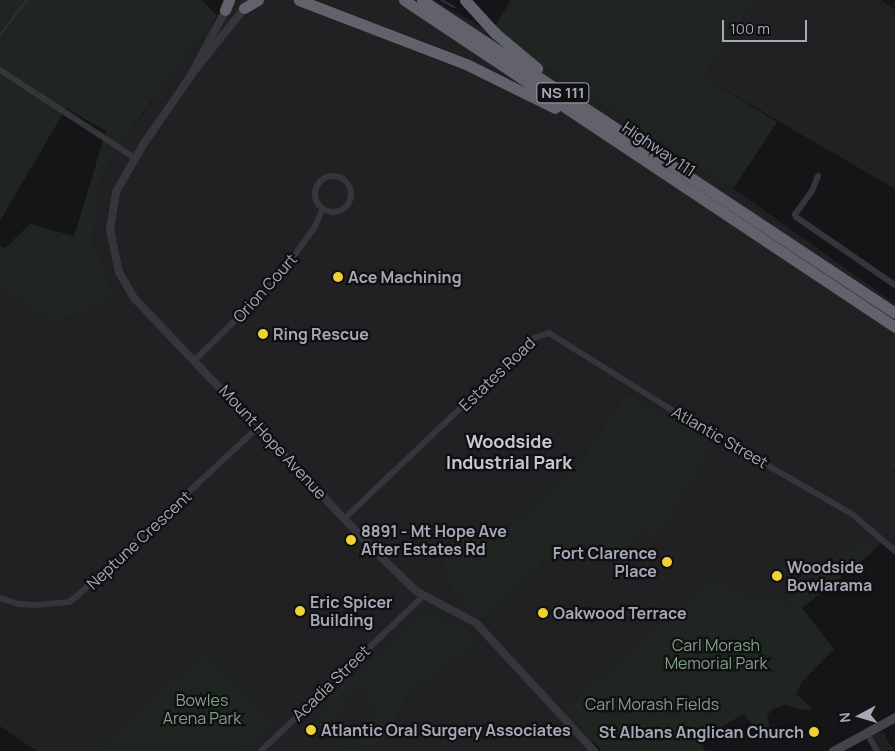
<!DOCTYPE html>
<html>
<head>
<meta charset="utf-8">
<style>
	body { margin:0 }
	#map { position:relative; width:895px; height:751px; overflow:hidden; background:#151416; font-family:Manrope,sans-serif }
	div>[style] { position:absolute }
	.built>* { inset:0; background:#212023 }
	.green>* { inset:0; background:#1f2621 }
	.stream>* { height:2px; margin:-1px; padding:0 1px; transform-origin:1px; border-radius:1px; background:#2b303a }
	.minor>* { height:6px; margin:-3px; padding:0 3px; transform-origin:3px; border-radius:3px; background:#36353b }
	.minor>.ring { margin:-3px; padding:0; box-sizing:content-box; background:none; border:6px solid #36353b; border-radius:50% }
	.tertiary>* { height:8px; margin:-4px; padding:0 4px; transform-origin:4px; border-radius:4px; background:#36353b }
	.secondary>* { height:9px; margin:-4.5px; padding:0 4.5px; transform-origin:4.5px; border-radius:4.5px; background:#44444b }
	.motorway>* { height:11px; margin:-5.5px; padding:0 5.5px; transform-origin:5.5px; border-radius:5.5px; background:#62626c }
	.dots>* { width:14px; height:14px; translate:-50% -50%; box-sizing:border-box; border:2px solid #100f11; border-radius:50% }
	span { translate:-50% -50%; white-space:nowrap; text-align:center; line-height:1.15; -webkit-text-stroke:4.5px #100f11; paint-order:stroke }
	.shield-label span { padding:1px 4px; background:#100f11; border:1px solid; border-radius:4px; -webkit-text-stroke-width:0 }
	.shield-label { font-size:15px; color:#a6a8b6; font-weight:700 }
	.street-label { font-size:16px; color:#a6a8b6 }
	.poi-label { font-size:16px; color:#a6a8b6; font-weight:700 }
	.left { translate:0 -50%; text-align:left }
	.right { translate:-100% -50%; text-align:right }
	.park-label { font-size:16px; color:#7ea186 }
	.neighbourhood-label { font-size:18px; color:#c7c8d2; font-weight:700 }
	.north { position:absolute; left:835px; top:691px; width:50px; height:50px; -webkit-text-stroke:4px #100f11; paint-order:stroke; rotate:264deg; font-size:14px; font-weight:700; line-height:20px; text-align:center; color:#a6a8b6 }
	.north::after { content:''; display:block; margin:auto; width:18px; height:22px; background:#a6a8b6; clip-path:polygon(50% 0,100% 100%,50% 72%,0 100%) }
	.scale { position:absolute; left:722px; top:20px; width:85px; height:22px; box-sizing:border-box; border:2px solid #a6a8b6; border-top:0; padding-left:6px; font-size:15px; line-height:18px; white-space:nowrap; color:#a6a8b6; -webkit-text-stroke:4px #100f11; paint-order:stroke }
</style>
</head>
<body>
<div id="map">
	<div class="built">
		<div style="clip-path:polygon(evenodd,231px 0,434px 0,491px 32px,743px 195px,895px 304px,895px 555px,884px 541px,802px 608px,565px 710px,595px 740px,587px 746px,590px 751px,363px 751px,392px 735px,390px 729px,407px 697px,477px 643px,429px 612px,419px 614px,326px 700px,327px 706px,311px 721px,322px 721px,326px 726px,341px 702px,357px 690px,364px 692px,377px 713px,346px 733px,337px 751px,247px 751px,271px 728px,204px 650px,97px 751px,37px 751px,0 726px,0 288px,53px 325px,113px 297px,94px 242px,99px 181px,122px 140px,153px 101px,160px 87px,231px 0,627px 393px,643px 530px,619px 559px,593px 550px,583px 543px,563px 552px,559px 546px,528px 579px,484px 619px,480px 539px,497px 537px,579px 463px,627px 393px)"></div>
		<div style="clip-path:polygon(756px 0,881px 0,895px 10px,895px 189px,703px 77px)"></div>
		<div style="clip-path:polygon(883px 731px,889px 744px,895px 750px,877px 751px,869px 737px)"></div>
	</div>
	<div class="green">
		<div style="clip-path:polygon(0 0,202px 0,217px 16px,122px 140px,99px 181px,94px 242px,114px 297px,53px 325px,0 288px,0 246px,5px 248px,30px 224px,74px 236px,106px 131px,66px 108px,0 221px)"></div>
		<div style="clip-path:polygon(511px 0,756px 0,703px 77px,777px 122px,733px 189px,491px 32px)"></div>
		<div style="clip-path:polygon(627px 393px,714px 443px,658px 537px,643px 530px,630px 547px,630px 552px,619px 559px,593px 550px,583px 543px,563px 552px,558px 546px,528px 579px,484px 619px,472px 613px,453px 590px,441px 558px,453px 538px,463px 527px,480px 539px,497px 537px,579px 463px)"></div>
		<div style="clip-path:polygon(862px 542px,875px 550px,802px 608px,834px 649px,801px 683px,796px 694px,813px 709px,802px 710px,785px 705px,773px 709px,767px 716px,770px 727px,783px 734px,782px 739px,771px 735px,767px 730px,757px 730px,743px 714px,720px 728px,713px 724px,693px 735px,706px 751px,602px 751px,565px 710px,711px 577px,754px 600px,755px 591px,787px 604px,839px 555px)"></div>
		<div style="clip-path:polygon(429px 612px,469px 630px,477px 643px,407px 697px,390px 729px,392px 735px,363px 751px,337px 751px,339px 741px,346px 733px,377px 713px,364px 692px,357px 690px,341px 702px,344px 712px,326px 726px,322px 721px,316px 726px,311px 721px,327px 706px,326px 700px,419px 614px)"></div>
		<div style="clip-path:polygon(204px 650px,272px 723px,271px 728px,247px 751px,97px 751px)"></div>
	</div>
	<div class="stream">
		<div style="left:441px;top:0;width:15px;rotate:28deg"></div>
		<div style="left:0;top:35px;width:44px;rotate:-52.4deg"></div>
		<div style="left:894px;top:465px;width:1px"></div>
	</div>
	<div class="minor">
		<div style="left:0;top:70px;width:161px;rotate:33.1deg"></div>
		<div style="left:818px;top:176px;width:16px;rotate:112deg"></div>
		<div style="left:812px;top:191px;width:29px;rotate:126deg"></div>
		<div style="left:795px;top:214px;width:3px;rotate:72deg"></div>
		<div style="left:796px;top:217px;width:120px;rotate:34.5deg"></div>
		<div class="ring" style="left:315px;top:176px;width:30px;height:30px"></div>
		<div style="left:196px;top:359px;width:115px;rotate:-44.6deg"></div>
		<div style="left:278px;top:278px;width:62px;rotate:-54.2deg"></div>
		<div style="left:314px;top:228px;width:21px;rotate:-65deg"></div>
		<div style="left:345px;top:518px;width:261px;rotate:-43.6deg"></div>
		<div style="left:534px;top:338px;width:16px;rotate:-18deg"></div>
		<div style="left:549px;top:333px;width:143px;rotate:32.1deg"></div>
		<div style="left:670px;top:409px;width:210px;rotate:30deg"></div>
		<div style="left:852px;top:514px;width:57px;rotate:40.7deg"></div>
		<div style="left:0;top:598px;width:19px;rotate:18deg"></div>
		<div style="left:18px;top:604px;width:18px;rotate:3deg"></div>
		<div style="left:36px;top:605px;width:33px;rotate:-5deg"></div>
		<div style="left:69px;top:602px;width:9px;rotate:-36deg"></div>
		<div style="left:76px;top:597px;width:249px;rotate:-43deg"></div>
		<div style="left:867px;top:733px;width:21px;rotate:61deg"></div>
		<div style="left:261px;top:751px;width:224px;rotate:-43.7deg"></div>
	</div>
	<div class="tertiary">
		<div style="left:227px;top:8px;width:78px;rotate:118.2deg"></div>
		<div style="left:190px;top:77px;width:83px;rotate:124.7deg"></div>
		<div style="left:143px;top:145px;width:54px;rotate:119.9deg"></div>
		<div style="left:116px;top:192px;width:38px;rotate:99deg"></div>
		<div style="left:110px;top:230px;width:43px;rotate:77.9deg"></div>
		<div style="left:119px;top:272px;width:30px;rotate:60deg"></div>
		<div style="left:134px;top:298px;width:344px;rotate:46.4deg"></div>
		<div style="left:371px;top:547px;width:63px;rotate:44.4deg"></div>
		<div style="left:416px;top:591px;width:68px;rotate:28.1deg"></div>
		<div style="left:476px;top:623px;width:174px;rotate:47.3deg"></div>
		<div style="left:191px;top:75px;width:88px;rotate:-51.4deg"></div>
	</div>
	<div class="secondary">
		<div style="left:833px;top:751px;width:71px;rotate:-28.7deg"></div>
	</div>
	<div class="motorway">
		<div style="left:299px;top:0;width:179px;rotate:21deg"></div>
		<div style="left:466px;top:64px;width:99px;rotate:26.3deg"></div>
		<div style="left:404px;top:0;width:590px;rotate:33.66deg"></div>
		<div style="left:422px;top:0;width:567px;rotate:33.49deg"></div>
		<div style="left:465px;top:0;width:45px;rotate:47.7deg"></div>
		<div style="left:495px;top:33px;width:55px;rotate:39.8deg"></div>
		<div style="left:244px;top:8px;width:16px;rotate:-30deg"></div>
		<div style="left:225px;top:10px;width:11px;rotate:-68deg"></div>
	</div>
	<div class="dots">
		<div style="left:338px;top:277px;background:#efd234"></div>
		<div style="left:263px;top:334px;background:#efd234"></div>
		<div style="left:351px;top:540px;background:#efd234"></div>
		<div style="left:667px;top:562px;background:#efd234"></div>
		<div style="left:777px;top:576px;background:#efd234"></div>
		<div style="left:300px;top:611px;background:#efd234"></div>
		<div style="left:543px;top:613px;background:#efd234"></div>
		<div style="left:311px;top:730px;background:#efd234"></div>
		<div style="left:814px;top:732px;background:#efd234"></div>
	</div>
	<div class="shield-label">
		<span style="left:563px;top:93px">NS 111</span>
	</div>
	<div class="street-label">
		<span style="left:659px;top:149px;rotate:34deg">Highway 111</span>
		<span style="left:265px;top:288px;rotate:-48deg">Orion Court</span>
		<span style="left:497px;top:374px;rotate:-44deg">Estates Road</span>
		<span style="left:720px;top:437px;rotate:30deg">Atlantic Street</span>
		<span style="left:273px;top:442px;rotate:47deg">Mount Hope Avenue</span>
		<span style="left:139px;top:540px;rotate:-43deg">Neptune Crescent</span>
		<span style="left:331px;top:683px;rotate:-44deg">Acadia Street</span>
	</div>
	<div class="poi-label">
		<span class="left" style="left:348px;top:277px">Ace Machining</span>
		<span class="left" style="left:273px;top:334px">Ring Rescue</span>
		<span class="left" style="left:361px;top:540px">8891 - Mt Hope Ave<br>After Estates Rd</span>
		<span class="right" style="left:657px;top:562px">Fort Clarence<br>Place</span>
		<span class="left" style="left:787px;top:576px">Woodside<br>Bowlarama</span>
		<span class="left" style="left:310px;top:611px">Eric Spicer<br>Building</span>
		<span class="left" style="left:553px;top:613px">Oakwood Terrace</span>
		<span class="left" style="left:321px;top:730px">Atlantic Oral Surgery Associates</span>
		<span class="right" style="left:804px;top:732px">St Albans Anglican Church</span>
	</div>
	<div class="park-label">
		<span style="left:716px;top:654px">Carl Morash<br>Memorial Park</span>
		<span style="left:202px;top:709px">Bowles<br>Arena Park</span>
		<span style="left:652px;top:704px">Carl Morash Fields</span>
	</div>
	<div class="neighbourhood-label">
		<span style="left:509px;top:452px">Woodside<br>Industrial Park</span>
	</div>
	<div class="north">N</div>
	<div class="scale">100 m</div>
</div>
</body>
</html>
